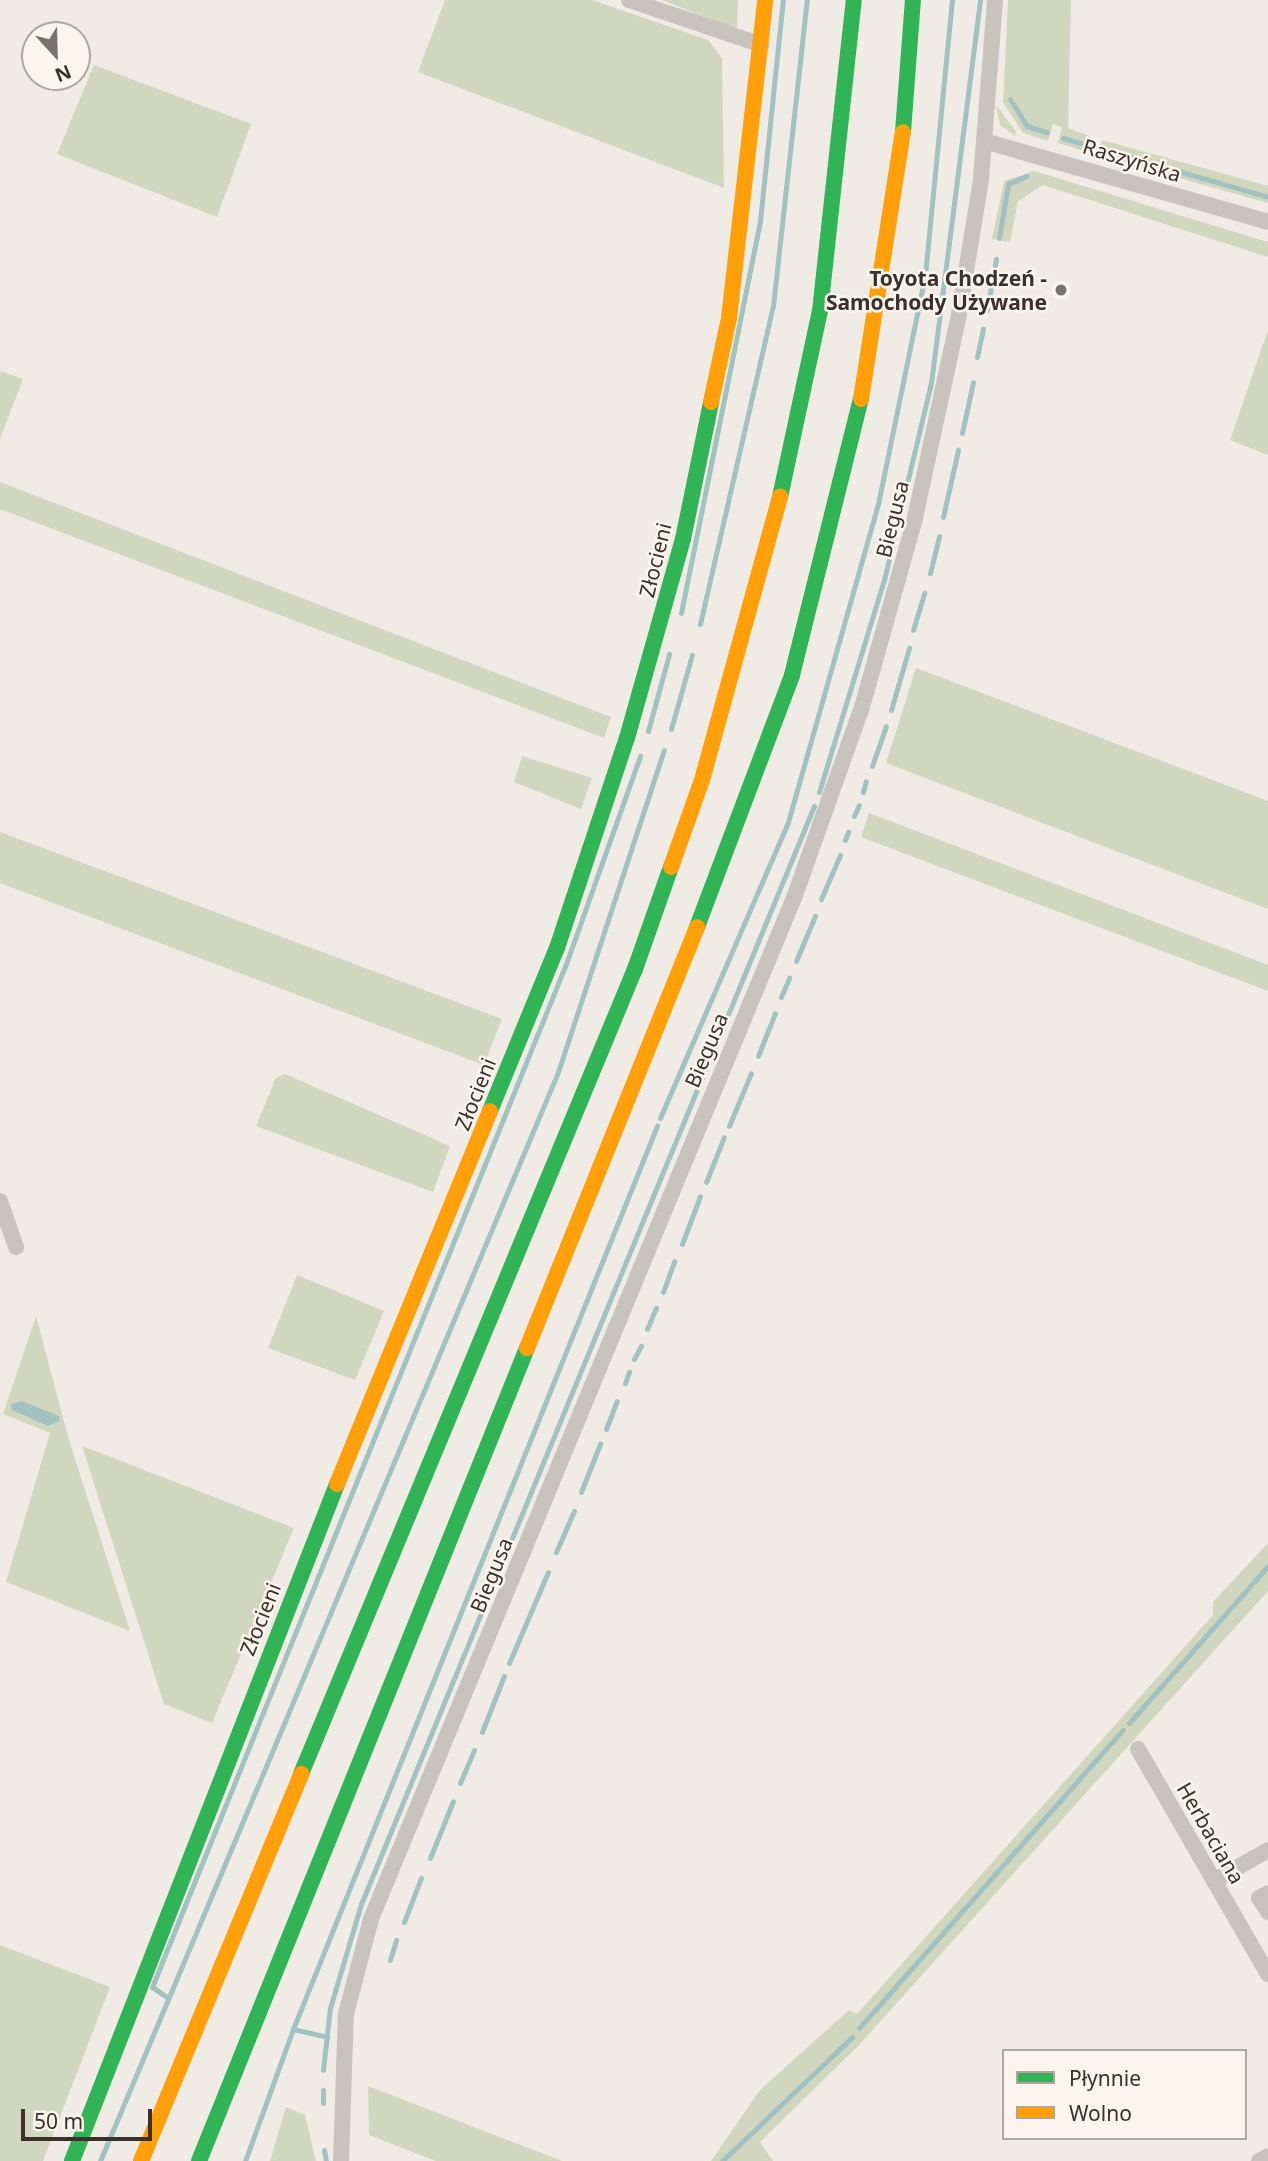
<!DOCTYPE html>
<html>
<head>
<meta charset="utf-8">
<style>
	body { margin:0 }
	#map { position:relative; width:1268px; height:2161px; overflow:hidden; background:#f0ebe5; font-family:"Noto Sans",sans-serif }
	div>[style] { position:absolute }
	.green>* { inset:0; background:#d1d6bf }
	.water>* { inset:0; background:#a1c2c1 }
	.stream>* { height:5px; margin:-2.5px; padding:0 2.5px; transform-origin:2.5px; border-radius:2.5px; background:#a1c2c1 }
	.street>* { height:16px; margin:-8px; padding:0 8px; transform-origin:8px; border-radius:8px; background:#c9c3be }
	.fast>* { height:16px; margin:-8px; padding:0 8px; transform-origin:8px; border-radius:8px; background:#30b455 }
	.slow>* { height:16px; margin:-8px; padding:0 8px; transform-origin:8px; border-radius:8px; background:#ff9f0a }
	.dots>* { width:19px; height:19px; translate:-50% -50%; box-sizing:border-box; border:4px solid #fbf5ee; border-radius:50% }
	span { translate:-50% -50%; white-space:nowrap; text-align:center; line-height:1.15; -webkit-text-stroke:5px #fbf5ee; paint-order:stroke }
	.street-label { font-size:21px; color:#3b302b }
	.poi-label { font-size:21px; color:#3b302b; font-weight:700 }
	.right { translate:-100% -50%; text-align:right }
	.legend { position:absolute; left:1002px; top:2049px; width:245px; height:91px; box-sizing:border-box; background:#fbf5ee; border:2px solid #aea6a0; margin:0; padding:9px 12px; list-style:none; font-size:21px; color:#3b302b }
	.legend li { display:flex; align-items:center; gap:14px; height:35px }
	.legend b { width:35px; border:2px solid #aea6a0 }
	.north { position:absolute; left:21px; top:21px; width:70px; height:70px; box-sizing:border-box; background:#fbf5ee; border:2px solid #aea6a0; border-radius:50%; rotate:158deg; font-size:19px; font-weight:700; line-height:28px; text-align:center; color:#3b302b }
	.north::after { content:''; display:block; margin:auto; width:24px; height:32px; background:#7a716c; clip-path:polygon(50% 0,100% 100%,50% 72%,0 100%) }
	.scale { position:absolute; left:21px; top:2109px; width:131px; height:32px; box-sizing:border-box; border:4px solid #3b302b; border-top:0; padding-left:9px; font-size:21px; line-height:24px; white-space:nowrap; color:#3b302b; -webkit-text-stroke:5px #fbf5ee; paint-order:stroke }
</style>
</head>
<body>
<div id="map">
	<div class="green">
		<div style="clip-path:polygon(445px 0,592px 0,708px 40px,722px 58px,724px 188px,418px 72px)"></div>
		<div style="clip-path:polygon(662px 0,738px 0,737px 29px,719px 23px)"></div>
		<div style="clip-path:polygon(1008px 0,1071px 0,1068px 128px,1089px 136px,1084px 151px,1058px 143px,1062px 127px,1053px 124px,1048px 141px,1023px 133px,1003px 102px)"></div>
		<div style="clip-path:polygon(94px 65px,251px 124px,217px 217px,57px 154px)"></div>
		<div style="clip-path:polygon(996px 105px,1016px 131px,1015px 136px,1000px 125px)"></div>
		<div style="clip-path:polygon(1102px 140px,1268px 186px,1268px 203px,1097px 155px)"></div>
		<div style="clip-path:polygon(1034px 171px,1268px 242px,1268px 257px,1043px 185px,1018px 201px,1010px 242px,992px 239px,1004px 181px)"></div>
		<div style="clip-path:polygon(1268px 330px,1268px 455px,1230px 440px)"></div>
		<div style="clip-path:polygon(1px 371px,23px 379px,0 439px,0 376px)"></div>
		<div style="clip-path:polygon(0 482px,611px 717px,604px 738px,0 509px)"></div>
		<div style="clip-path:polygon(916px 668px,1268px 801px,1268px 909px,886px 763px)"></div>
		<div style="clip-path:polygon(522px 756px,592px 778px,581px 809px,514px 782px)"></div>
		<div style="clip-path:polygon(869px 813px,1268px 965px,1268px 991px,861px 837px)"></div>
		<div style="clip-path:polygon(0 832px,502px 1019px,484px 1065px,0 883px)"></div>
		<div style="clip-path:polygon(285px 1074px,450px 1146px,433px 1192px,256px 1126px,276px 1078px)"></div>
		<div style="clip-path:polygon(297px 1275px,384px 1311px,355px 1380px,268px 1348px)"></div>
		<div style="clip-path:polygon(36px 1316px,69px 1440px,130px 1631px,6px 1582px,50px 1433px,3px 1414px)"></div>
		<div style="clip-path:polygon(82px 1446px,294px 1528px,212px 1723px,164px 1704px)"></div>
		<div style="clip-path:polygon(1268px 1543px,1268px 1591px,859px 2045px,760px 2142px,773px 2161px,711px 2161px,760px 2090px,849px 2010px,857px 2014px,1213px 1615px,1213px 1602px)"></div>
		<div style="clip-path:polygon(0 1945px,110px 1987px,43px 2161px,0 2161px)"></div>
		<div style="clip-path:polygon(368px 2086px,562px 2161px,436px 2161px,369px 2135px)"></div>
		<div style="clip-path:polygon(286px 2107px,305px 2115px,316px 2161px,270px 2161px)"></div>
	</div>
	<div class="water">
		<div style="clip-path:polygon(22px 1401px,59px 1416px,60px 1421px,48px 1426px,12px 1410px,11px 1404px)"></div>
	</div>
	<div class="stream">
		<div style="left:1010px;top:99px;width:32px;rotate:58deg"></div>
		<div style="left:1027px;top:126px;width:21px;rotate:17deg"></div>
		<div style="left:1063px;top:138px;width:22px;rotate:16deg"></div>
		<div style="left:1102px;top:149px;width:173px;rotate:16.1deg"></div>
		<div style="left:999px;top:238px;width:55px;rotate:-80.5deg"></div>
		<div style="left:1008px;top:184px;width:20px;rotate:-24deg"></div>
		<div style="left:987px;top:310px;width:52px;rotate:-80deg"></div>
		<div style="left:977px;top:357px;width:29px;rotate:-78deg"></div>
		<div style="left:962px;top:433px;width:52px;rotate:-77.8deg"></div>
		<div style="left:943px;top:517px;width:69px;rotate:-77.4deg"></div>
		<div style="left:930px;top:573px;width:38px;rotate:-76deg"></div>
		<div style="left:681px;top:613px;width:400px;rotate:-78.6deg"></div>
		<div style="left:760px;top:221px;width:222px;rotate:-84.1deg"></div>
		<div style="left:700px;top:624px;width:326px;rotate:-77.1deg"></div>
		<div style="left:773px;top:306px;width:308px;rotate:-83.7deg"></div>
		<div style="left:913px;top:630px;width:39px;rotate:-73deg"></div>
		<div style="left:891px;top:710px;width:65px;rotate:-73.8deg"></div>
		<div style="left:671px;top:729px;width:77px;rotate:-74.2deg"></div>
		<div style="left:648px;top:731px;width:80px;rotate:-74.7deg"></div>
		<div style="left:872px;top:766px;width:42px;rotate:-70.7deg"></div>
		<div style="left:819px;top:792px;width:222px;rotate:-73deg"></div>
		<div style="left:884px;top:580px;width:203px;rotate:-76.6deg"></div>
		<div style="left:931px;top:383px;width:386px;rotate:-82.7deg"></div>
		<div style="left:863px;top:792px;width:11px;rotate:-75deg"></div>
		<div style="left:854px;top:816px;width:12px;rotate:-66deg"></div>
		<div style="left:845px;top:840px;width:9px;rotate:-69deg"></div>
		<div style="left:821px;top:899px;width:48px;rotate:-66.6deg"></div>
		<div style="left:796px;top:961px;width:49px;rotate:-67.1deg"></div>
		<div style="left:781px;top:997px;width:21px;rotate:-67deg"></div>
		<div style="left:758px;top:1056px;width:46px;rotate:-68.4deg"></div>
		<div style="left:660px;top:1118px;width:322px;rotate:-66.6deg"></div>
		<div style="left:788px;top:822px;width:330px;rotate:-74.2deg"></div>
		<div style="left:878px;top:504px;width:234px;rotate:-78.4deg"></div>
		<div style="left:925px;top:275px;width:276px;rotate:-84.4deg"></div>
		<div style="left:729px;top:1126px;width:57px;rotate:-67.5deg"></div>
		<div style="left:706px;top:1182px;width:48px;rotate:-68.2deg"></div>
		<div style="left:682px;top:1244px;width:51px;rotate:-69.4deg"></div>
		<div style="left:663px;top:1292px;width:33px;rotate:-70deg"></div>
		<div style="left:647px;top:1329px;width:23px;rotate:-67deg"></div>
		<div style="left:634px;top:1359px;width:15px;rotate:-62deg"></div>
		<div style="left:625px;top:1383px;width:12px;rotate:-70deg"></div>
		<div style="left:606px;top:1429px;width:30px;rotate:-69deg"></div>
		<div style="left:581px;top:1492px;width:52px;rotate:-68.4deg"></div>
		<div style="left:556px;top:1552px;width:45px;rotate:-66.3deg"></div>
		<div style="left:509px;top:1663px;width:99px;rotate:-66.8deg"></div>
		<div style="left:1129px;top:1723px;width:210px;rotate:-48.5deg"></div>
		<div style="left:482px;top:1732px;width:60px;rotate:-68.6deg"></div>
		<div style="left:460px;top:1783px;width:36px;rotate:-67deg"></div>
		<div style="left:430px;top:1858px;width:61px;rotate:-68deg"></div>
		<div style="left:404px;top:1922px;width:47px;rotate:-68.9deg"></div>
		<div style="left:390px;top:1960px;width:21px;rotate:-73deg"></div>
		<div style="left:168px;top:1998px;width:19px;rotate:-145deg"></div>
		<div style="left:152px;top:1987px;width:1104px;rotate:-67.97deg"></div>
		<div style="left:566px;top:964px;width:221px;rotate:-70.4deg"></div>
		<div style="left:859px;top:2028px;width:398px;rotate:-48.5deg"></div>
		<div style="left:293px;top:2029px;width:974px;rotate:-68.05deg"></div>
		<div style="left:323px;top:2070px;width:62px;rotate:-83.6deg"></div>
		<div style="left:330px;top:2008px;width:109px;rotate:-73.4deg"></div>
		<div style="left:361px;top:1904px;width:1188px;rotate:-67.58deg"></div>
		<div style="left:323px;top:2103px;width:13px;rotate:-90deg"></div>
		<div style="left:324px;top:2150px;width:11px;rotate:80deg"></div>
		<div style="left:100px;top:2161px;width:1181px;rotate:-67.19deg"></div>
		<div style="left:558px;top:1072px;width:339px;rotate:-71.8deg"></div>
		<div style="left:245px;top:2161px;width:140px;rotate:-70deg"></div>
		<div style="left:293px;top:2029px;width:35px;rotate:13deg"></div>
		<div style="left:722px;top:2161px;width:180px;rotate:-43.6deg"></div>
	</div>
	<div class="street">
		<div style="left:629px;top:0;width:140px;rotate:18.7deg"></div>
		<div style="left:984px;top:141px;width:295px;rotate:15.9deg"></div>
		<div style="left:0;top:1201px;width:49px;rotate:70.8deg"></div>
		<div style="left:1138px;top:1749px;width:260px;rotate:60deg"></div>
		<div style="left:1214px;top:1881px;width:62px;rotate:-29.9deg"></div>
		<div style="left:1268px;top:1893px;width:10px;rotate:151deg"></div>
		<div style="left:1259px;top:1898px;width:17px;rotate:57deg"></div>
		<div style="left:341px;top:2161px;width:147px;rotate:-88.1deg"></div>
		<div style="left:346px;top:2014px;width:98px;rotate:-75.3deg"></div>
		<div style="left:371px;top:1919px;width:1105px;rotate:-67.5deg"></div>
		<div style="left:794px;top:898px;width:203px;rotate:-70.4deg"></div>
		<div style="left:862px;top:707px;width:196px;rotate:-74.3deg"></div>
		<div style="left:915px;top:518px;width:209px;rotate:-77.8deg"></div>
		<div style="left:959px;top:314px;width:137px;rotate:-80.7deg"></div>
		<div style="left:981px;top:179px;width:180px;rotate:-85.5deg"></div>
		<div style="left:1259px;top:2161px;width:10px;rotate:-29deg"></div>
	</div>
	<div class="fast">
		<div style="left:903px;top:132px;width:132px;rotate:-85.7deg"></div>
		<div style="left:780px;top:497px;width:190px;rotate:-77.9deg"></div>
		<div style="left:820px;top:311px;width:313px;rotate:-83.8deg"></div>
		<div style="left:697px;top:927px;width:269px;rotate:-69.3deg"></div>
		<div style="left:792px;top:675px;width:284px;rotate:-76deg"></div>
		<div style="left:490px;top:1111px;width:176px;rotate:-67.7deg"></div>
		<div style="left:557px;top:948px;width:221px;rotate:-71.6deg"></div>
		<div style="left:627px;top:738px;width:207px;rotate:-74.3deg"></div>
		<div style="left:683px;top:539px;width:140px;rotate:-78.4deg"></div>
		<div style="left:301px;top:1774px;width:872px;rotate:-67.47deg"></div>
		<div style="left:635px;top:969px;width:108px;rotate:-70.6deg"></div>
		<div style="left:72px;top:2161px;width:727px;rotate:-68.62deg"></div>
		<div style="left:199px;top:2161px;width:877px;rotate:-68.03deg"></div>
	</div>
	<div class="slow">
		<div style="left:861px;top:399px;width:270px;rotate:-81.1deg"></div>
		<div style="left:711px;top:402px;width:86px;rotate:-77.9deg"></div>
		<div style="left:729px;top:318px;width:320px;rotate:-83.5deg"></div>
		<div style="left:671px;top:867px;width:92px;rotate:-70.4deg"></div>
		<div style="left:702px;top:780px;width:294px;rotate:-74.6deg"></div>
		<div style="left:527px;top:1348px;width:454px;rotate:-68deg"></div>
		<div style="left:337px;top:1484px;width:403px;rotate:-67.7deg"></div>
		<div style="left:141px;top:2161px;width:419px;rotate:-67.5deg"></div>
	</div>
	<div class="dots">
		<div style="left:1061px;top:290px;background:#7a716c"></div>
	</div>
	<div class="street-label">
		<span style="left:1132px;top:160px;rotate:17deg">Raszyńska</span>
		<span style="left:892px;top:519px;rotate:-76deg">Biegusa</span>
		<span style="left:655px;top:560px;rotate:-76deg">Złocieni</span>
		<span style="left:706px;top:1050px;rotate:-67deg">Biegusa</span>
		<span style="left:475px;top:1094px;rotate:-68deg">Złocieni</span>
		<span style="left:491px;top:1575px;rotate:-68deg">Biegusa</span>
		<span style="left:260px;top:1619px;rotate:-68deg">Złocieni</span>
		<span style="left:1211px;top:1833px;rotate:60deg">Herbaciana</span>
	</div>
	<div class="poi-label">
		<span class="right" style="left:1047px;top:290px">Toyota Chodzeń -<br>Samochody Używane</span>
	</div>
	<ul class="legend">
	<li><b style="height:9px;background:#30b455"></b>Płynnie</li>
	<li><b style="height:9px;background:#ff9f0a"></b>Wolno</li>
	</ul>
	<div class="north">N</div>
	<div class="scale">50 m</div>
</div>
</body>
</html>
